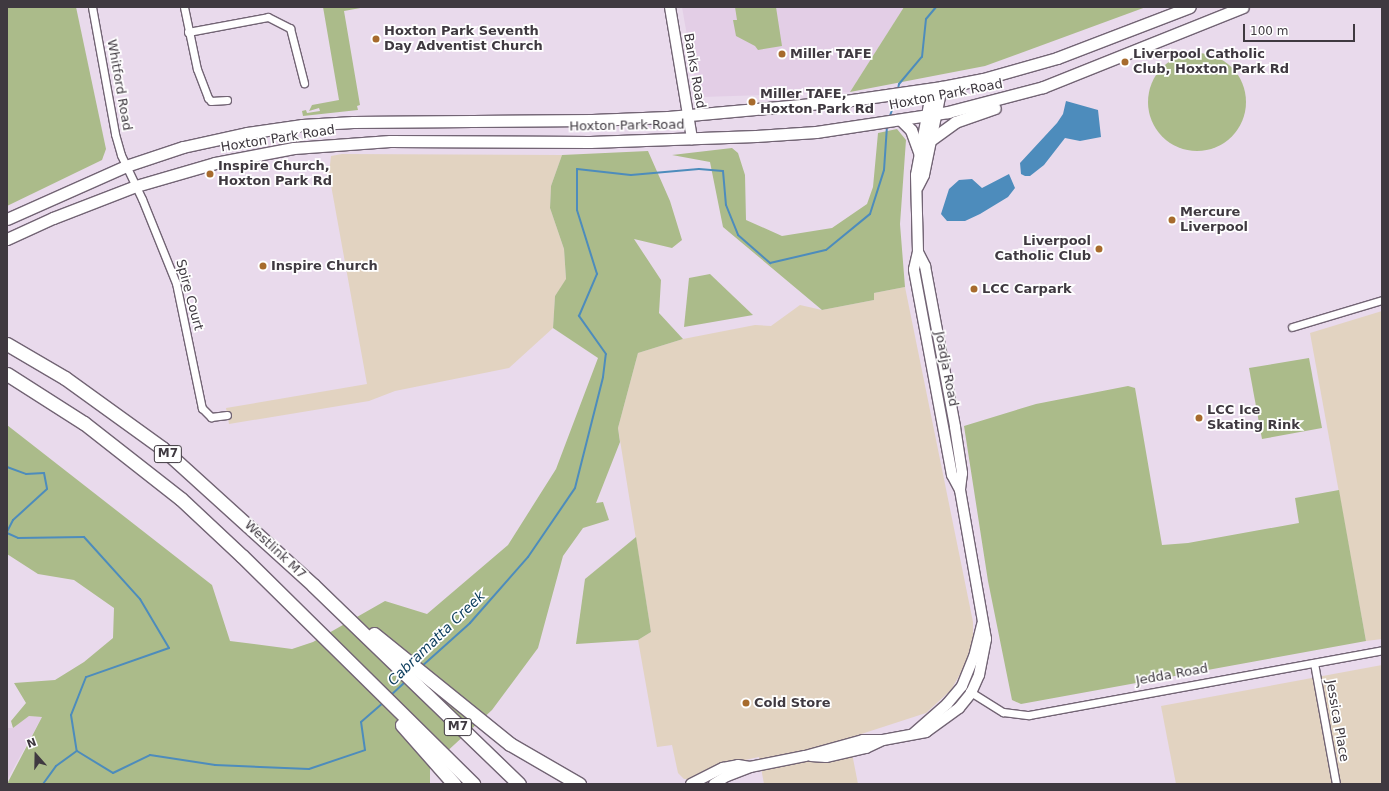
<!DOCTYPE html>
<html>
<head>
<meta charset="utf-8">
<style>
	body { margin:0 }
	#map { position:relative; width:1389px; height:791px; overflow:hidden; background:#e9daec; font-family:"DejaVu Sans",sans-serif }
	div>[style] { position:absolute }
	.built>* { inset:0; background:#e3cee6 }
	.industrial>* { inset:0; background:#e2d3c1 }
	.green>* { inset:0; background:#abbb8a }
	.round { border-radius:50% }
	.water>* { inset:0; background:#4d8cbc }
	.stream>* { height:2px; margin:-1px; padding:0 1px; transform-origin:1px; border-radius:1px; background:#4d8cbc }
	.roads { filter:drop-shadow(1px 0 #726474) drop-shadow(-1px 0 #726474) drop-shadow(0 1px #726474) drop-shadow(0 -1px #726474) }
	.street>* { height:7px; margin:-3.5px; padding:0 3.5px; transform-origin:3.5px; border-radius:3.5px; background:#fff }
	.secondary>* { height:10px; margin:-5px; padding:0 5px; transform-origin:5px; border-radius:5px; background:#fff }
	.primary>* { height:11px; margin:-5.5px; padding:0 5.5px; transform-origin:5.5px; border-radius:5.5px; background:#fff }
	.highway>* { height:13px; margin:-6.5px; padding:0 6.5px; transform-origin:6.5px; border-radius:6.5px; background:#fff }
	.dots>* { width:11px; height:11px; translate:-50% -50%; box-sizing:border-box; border:2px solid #fff; border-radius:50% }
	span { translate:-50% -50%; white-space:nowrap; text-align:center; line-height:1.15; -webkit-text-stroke:3.5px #fff; paint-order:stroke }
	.shield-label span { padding:1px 3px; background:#fff; border:1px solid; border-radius:3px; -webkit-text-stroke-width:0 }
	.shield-label { font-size:12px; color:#3f3940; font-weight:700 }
	.poi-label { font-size:13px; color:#3f3940; font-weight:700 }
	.left { translate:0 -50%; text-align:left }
	.right { translate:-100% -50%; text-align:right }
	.street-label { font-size:13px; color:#3f3940 }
	.water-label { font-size:14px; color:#093b5c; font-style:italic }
	.frame { position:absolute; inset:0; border:8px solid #3f3940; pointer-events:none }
	.north { position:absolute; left:16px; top:735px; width:40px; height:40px; -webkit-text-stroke:3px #fff; paint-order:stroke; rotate:340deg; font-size:11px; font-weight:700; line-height:16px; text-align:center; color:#3f3940 }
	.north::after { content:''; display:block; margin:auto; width:14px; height:18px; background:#3f3940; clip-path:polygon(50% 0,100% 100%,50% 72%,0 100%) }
	.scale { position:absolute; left:1243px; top:24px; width:112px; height:18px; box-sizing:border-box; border:2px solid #3f3940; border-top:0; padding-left:5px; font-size:12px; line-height:14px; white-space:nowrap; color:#3f3940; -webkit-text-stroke:3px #fff; paint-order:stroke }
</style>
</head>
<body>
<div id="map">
	<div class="built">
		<div style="clip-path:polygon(682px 7px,904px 7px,850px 92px,702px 97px,697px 93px)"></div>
		<div style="clip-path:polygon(29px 716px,42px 717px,7px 780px,7px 728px,13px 728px)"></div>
	</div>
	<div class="industrial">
		<div style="clip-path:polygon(342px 154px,562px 155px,551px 186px,550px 208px,564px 249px,566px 280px,555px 296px,553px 328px,509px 368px,395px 391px,369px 401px,229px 424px,226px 408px,367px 384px,329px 174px,331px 156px)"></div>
		<div style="clip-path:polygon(905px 287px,973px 622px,973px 640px,967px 662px,951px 690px,926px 713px,849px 738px,858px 784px,764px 784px,759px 757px,726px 764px,693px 779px,684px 779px,678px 773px,672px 745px,657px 747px,638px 640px,651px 632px,618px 428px,638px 353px,683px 339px,755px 325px,771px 326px,800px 305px,822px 310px,874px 300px,874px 293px)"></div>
		<div style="clip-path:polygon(1382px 311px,1382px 639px,1366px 641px,1310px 333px)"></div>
		<div style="clip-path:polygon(1382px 665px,1382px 784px,1176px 784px,1161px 706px)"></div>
	</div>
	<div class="green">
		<div style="clip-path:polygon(7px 7px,76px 7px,106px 149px,102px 160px,7px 206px)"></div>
		<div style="clip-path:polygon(323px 7px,366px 7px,344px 11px,360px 105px,357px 106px,358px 110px,303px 116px,302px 111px,306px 110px,307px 113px,320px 111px,319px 108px,309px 111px,312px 105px,339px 100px)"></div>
		<div style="clip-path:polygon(735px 7px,776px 7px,782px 46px,758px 50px,755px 46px,736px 36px,733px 20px,737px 20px)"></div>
		<div style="clip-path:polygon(904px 7px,1146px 7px,985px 66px,850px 92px)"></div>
		<div class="round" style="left:1148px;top:53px;width:98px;height:98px"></div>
		<div style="clip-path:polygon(897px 129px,906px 140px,900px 224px,905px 287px,874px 293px,874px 300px,822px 310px,723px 227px,710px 162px,672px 155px,732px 148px,738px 153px,745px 175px,746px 220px,782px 236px,832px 228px,867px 204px,873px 187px,878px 133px)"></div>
		<div style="clip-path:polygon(648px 151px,670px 201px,682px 240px,672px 248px,634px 239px,661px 280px,659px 313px,683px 339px,638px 353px,618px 428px,620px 442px,596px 503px,603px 502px,609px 520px,583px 528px,563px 556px,538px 648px,492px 710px,430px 767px,430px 784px,7px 784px,42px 717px,29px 716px,13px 728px,11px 721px,26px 703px,14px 683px,55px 680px,84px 662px,113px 638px,114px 608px,74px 580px,38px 574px,7px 554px,7px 425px,212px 585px,230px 641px,292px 649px,313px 642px,385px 601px,427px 614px,508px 545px,556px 469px,598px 358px,553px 328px,555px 296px,566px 279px,564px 249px,550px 208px,551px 186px,562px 155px)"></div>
		<div style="clip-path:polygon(710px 274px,753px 315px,684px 327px,689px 278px)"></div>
		<div style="clip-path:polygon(1309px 358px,1322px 428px,1262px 439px,1249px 368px)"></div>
		<div style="clip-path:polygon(1128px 386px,1135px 388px,1162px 545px,1188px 543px,1299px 523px,1295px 498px,1339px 490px,1366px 641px,1021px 704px,1012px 700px,988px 581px,964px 426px,1036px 404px)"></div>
		<div style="clip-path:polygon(636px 537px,651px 632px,638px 640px,576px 644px,585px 579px)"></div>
	</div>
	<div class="water">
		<div style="clip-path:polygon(1066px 101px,1098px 110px,1101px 137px,1080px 141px,1065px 138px,1044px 165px,1030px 176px,1025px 176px,1021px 174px,1020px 163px,1057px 123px,1063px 114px)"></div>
		<div style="clip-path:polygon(1009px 174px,1015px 188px,1008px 197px,980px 214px,965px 221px,947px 221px,941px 214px,949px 189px,959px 180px,972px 179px,982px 188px)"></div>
	</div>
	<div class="stream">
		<div style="left:898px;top:89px;width:5px;rotate:-79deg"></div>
		<div style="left:899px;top:84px;width:35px;rotate:-50deg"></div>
		<div style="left:922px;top:57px;width:38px;rotate:-84deg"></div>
		<div style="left:926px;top:19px;width:16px;rotate:-50deg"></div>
		<div style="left:890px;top:116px;width:20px;rotate:-72deg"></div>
		<div style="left:7px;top:467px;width:20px;rotate:20deg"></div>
		<div style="left:26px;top:474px;width:18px;rotate:-3deg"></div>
		<div style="left:44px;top:473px;width:16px;rotate:79deg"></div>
		<div style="left:47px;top:489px;width:46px;rotate:137.6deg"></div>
		<div style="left:13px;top:520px;width:13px;rotate:117deg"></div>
		<div style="left:7px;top:533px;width:12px;rotate:24deg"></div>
		<div style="left:18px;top:538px;width:66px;rotate:-0.9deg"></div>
		<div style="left:84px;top:537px;width:84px;rotate:47.9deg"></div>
		<div style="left:140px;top:599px;width:57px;rotate:59.4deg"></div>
		<div style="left:169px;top:648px;width:88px;rotate:160.7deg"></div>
		<div style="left:86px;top:677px;width:41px;rotate:111.5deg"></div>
		<div style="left:71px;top:715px;width:36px;rotate:81deg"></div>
		<div style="left:421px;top:667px;width:66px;rotate:-41.9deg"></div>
		<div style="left:470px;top:623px;width:88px;rotate:-48.7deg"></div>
		<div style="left:528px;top:557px;width:83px;rotate:-55.7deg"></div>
		<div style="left:575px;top:488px;width:114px;rotate:-75.8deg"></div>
		<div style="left:603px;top:377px;width:23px;rotate:-83deg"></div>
		<div style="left:606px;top:354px;width:47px;rotate:-125.4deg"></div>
		<div style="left:579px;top:316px;width:46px;rotate:-66.8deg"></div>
		<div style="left:597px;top:274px;width:67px;rotate:-107.4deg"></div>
		<div style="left:577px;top:210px;width:41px;rotate:-90deg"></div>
		<div style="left:577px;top:169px;width:54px;rotate:6.3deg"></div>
		<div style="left:631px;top:175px;width:68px;rotate:-5deg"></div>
		<div style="left:699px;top:169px;width:24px;rotate:5deg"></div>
		<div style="left:723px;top:171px;width:34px;rotate:85deg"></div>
		<div style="left:726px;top:205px;width:32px;rotate:68deg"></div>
		<div style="left:738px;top:235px;width:43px;rotate:41.2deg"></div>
		<div style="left:770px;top:263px;width:57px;rotate:-13.1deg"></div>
		<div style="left:826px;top:250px;width:57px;rotate:-39.3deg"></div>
		<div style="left:870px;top:214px;width:46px;rotate:-72.3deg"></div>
		<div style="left:884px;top:170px;width:44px;rotate:-86.1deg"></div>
		<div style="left:390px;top:696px;width:22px;rotate:-43deg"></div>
		<div style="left:43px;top:784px;width:22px;rotate:-54deg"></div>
		<div style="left:56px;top:766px;width:26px;rotate:-36deg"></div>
		<div style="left:77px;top:751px;width:42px;rotate:31.4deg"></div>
		<div style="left:113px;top:773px;width:41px;rotate:-25.9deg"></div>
		<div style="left:150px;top:755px;width:66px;rotate:8.7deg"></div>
		<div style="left:215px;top:765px;width:94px;rotate:2.4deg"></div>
		<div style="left:309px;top:769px;width:59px;rotate:-18.7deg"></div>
		<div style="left:365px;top:750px;width:28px;rotate:-98deg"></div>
		<div style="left:361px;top:722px;width:29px;rotate:-41deg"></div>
	</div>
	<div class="roads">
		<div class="street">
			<div style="left:92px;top:7px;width:129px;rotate:79.7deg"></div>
			<div style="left:115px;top:134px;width:22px;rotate:74deg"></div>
			<div style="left:121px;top:155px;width:49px;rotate:64.5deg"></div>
			<div style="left:142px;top:199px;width:91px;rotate:68deg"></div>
			<div style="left:176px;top:283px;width:128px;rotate:78.3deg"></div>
			<div style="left:202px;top:408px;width:13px;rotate:45deg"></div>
			<div style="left:211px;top:417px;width:16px;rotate:-7deg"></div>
			<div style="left:184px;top:7px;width:63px;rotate:78.2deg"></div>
			<div style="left:197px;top:69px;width:31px;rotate:69deg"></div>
			<div style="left:208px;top:98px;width:4px;rotate:45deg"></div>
			<div style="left:211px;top:101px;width:16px;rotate:-4deg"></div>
			<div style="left:188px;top:32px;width:81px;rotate:-10.6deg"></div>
			<div style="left:268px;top:17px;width:25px;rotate:27deg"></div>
			<div style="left:290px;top:28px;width:57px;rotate:75.7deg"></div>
			<div style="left:1292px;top:327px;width:94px;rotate:-16.7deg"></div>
			<div style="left:1314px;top:663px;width:123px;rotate:79.7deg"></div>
			<div style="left:969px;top:691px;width:40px;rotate:32deg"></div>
			<div style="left:1003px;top:712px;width:26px;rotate:7deg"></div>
			<div style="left:1029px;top:715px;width:359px;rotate:-10.4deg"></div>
		</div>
		<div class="secondary">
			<div style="left:670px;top:7px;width:134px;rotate:80.5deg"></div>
			<div style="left:918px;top:187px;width:13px;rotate:-63deg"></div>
			<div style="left:924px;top:175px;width:90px;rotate:-78.4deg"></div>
			<div style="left:918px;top:252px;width:16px;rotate:63deg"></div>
			<div style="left:925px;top:266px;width:164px;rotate:79.4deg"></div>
			<div style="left:955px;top:427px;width:47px;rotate:81.3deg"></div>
			<div style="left:962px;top:473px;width:17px;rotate:97deg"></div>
			<div style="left:914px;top:733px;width:44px;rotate:-41.3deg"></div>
			<div style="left:947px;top:704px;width:23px;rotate:-50deg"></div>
			<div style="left:962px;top:686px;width:31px;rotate:-68deg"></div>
			<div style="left:974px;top:657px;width:34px;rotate:-76deg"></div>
			<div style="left:811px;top:756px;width:15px;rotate:4deg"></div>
			<div style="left:826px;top:757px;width:41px;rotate:-12.7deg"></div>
			<div style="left:866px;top:748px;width:17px;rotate:-25deg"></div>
			<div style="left:691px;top:784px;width:36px;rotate:-27deg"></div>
			<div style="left:723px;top:768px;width:15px;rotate:-11deg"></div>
			<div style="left:738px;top:765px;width:12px;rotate:9deg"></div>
			<div style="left:714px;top:784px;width:15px;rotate:-32deg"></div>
			<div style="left:727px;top:776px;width:25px;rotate:-21deg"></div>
			<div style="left:750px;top:767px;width:56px;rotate:-11.3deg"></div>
			<div style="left:805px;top:756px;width:60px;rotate:-15.4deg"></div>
			<div style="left:863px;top:740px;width:20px"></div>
			<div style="left:883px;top:740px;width:44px;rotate:-10.5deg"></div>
			<div style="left:926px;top:732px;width:41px;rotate:-36deg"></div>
			<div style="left:959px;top:708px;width:19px;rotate:-51deg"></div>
			<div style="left:971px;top:693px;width:20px;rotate:-66deg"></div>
			<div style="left:979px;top:675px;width:37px;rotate:-79deg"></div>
			<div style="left:986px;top:639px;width:151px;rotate:-99.9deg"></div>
			<div style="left:960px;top:490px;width:17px;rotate:-118deg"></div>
			<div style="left:952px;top:475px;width:209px;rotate:-100.5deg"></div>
			<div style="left:914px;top:269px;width:17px;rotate:-77deg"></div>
			<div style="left:918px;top:252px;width:77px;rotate:-91.5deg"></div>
			<div style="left:916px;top:175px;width:87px;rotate:-79.5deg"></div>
		</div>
		<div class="primary">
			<div style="left:901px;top:120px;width:14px;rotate:45deg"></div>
			<div style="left:911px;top:130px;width:27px;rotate:70deg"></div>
			<div style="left:932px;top:139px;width:29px;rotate:-36deg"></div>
			<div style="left:955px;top:122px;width:42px;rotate:-19.3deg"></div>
			<div style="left:7px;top:219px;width:130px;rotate:-24deg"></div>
			<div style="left:126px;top:166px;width:60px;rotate:-18.4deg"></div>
			<div style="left:183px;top:147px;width:66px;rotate:-12.3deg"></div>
			<div style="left:247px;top:133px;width:56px;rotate:-8.3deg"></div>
			<div style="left:302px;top:125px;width:51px;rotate:-3.4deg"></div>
			<div style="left:353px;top:122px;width:239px;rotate:-0.5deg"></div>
			<div style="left:592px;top:120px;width:76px;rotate:-2.3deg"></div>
			<div style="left:668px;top:117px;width:178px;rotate:-5.2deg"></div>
			<div style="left:845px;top:101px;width:98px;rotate:-8.2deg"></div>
			<div style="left:942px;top:87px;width:42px;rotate:-11deg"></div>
			<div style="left:983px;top:79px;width:77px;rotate:-15.8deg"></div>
			<div style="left:1057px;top:58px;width:142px;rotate:-21deg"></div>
			<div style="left:7px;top:239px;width:51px;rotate:-24.5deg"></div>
			<div style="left:53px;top:218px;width:89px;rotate:-21.1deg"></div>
			<div style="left:136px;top:186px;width:82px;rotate:-16.2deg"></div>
			<div style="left:215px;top:163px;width:80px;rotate:-10.8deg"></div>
			<div style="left:294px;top:148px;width:96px;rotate:-4.2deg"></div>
			<div style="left:390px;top:141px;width:200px;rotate:0.3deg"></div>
			<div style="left:590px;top:142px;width:166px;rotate:-2.1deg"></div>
			<div style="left:756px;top:136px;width:60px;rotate:-3.8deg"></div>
			<div style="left:816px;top:132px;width:134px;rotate:-8.6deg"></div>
			<div style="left:948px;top:112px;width:98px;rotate:-14.7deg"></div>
			<div style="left:1043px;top:87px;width:215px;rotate:-21.8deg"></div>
		</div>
		<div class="highway">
			<div style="left:7px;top:344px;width:67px;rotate:30.4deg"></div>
			<div style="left:65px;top:378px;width:120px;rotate:35.8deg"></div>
			<div style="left:162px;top:448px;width:204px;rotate:42.2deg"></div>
			<div style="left:313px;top:585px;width:286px;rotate:44deg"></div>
			<div style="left:7px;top:374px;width:91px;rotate:32.5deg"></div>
			<div style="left:84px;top:423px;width:123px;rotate:38.1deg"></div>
			<div style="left:181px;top:499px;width:83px;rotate:43.1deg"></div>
			<div style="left:242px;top:556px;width:325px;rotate:44.6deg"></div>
			<div style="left:374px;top:634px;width:175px;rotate:39deg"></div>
			<div style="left:510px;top:744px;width:80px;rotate:30.1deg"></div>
			<div style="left:402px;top:725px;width:79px;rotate:48.6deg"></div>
		</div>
	</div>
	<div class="dots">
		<div style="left:376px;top:39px;background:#a76b2d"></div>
		<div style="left:782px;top:54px;background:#a76b2d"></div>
		<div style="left:1125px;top:62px;background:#a76b2d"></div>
		<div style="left:752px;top:102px;background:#a76b2d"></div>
		<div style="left:210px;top:174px;background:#a76b2d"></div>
		<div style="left:1172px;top:220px;background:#a76b2d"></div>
		<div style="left:1099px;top:249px;background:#a76b2d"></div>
		<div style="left:263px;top:266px;background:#a76b2d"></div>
		<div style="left:974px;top:289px;background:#a76b2d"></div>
		<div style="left:1199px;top:418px;background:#a76b2d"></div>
		<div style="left:746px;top:703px;background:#a76b2d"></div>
	</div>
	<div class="shield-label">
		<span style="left:168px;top:454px">M7</span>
		<span style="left:458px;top:727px">M7</span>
	</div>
	<div class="poi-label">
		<span class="left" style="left:384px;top:39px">Hoxton Park Seventh<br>Day Adventist Church</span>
		<span class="left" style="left:790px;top:54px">Miller TAFE</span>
		<span class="left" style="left:1133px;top:62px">Liverpool Catholic<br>Club, Hoxton Park Rd</span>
		<span class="left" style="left:760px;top:102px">Miller TAFE,<br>Hoxton Park Rd</span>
		<span class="left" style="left:218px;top:174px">Inspire Church,<br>Hoxton Park Rd</span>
		<span class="left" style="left:1180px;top:220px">Mercure<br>Liverpool</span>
		<span class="right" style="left:1091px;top:249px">Liverpool<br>Catholic Club</span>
		<span class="left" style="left:271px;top:266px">Inspire Church</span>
		<span class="left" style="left:982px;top:289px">LCC Carpark</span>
		<span class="left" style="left:1207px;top:418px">LCC Ice<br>Skating Rink</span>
		<span class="left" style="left:754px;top:703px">Cold Store</span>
	</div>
	<div class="street-label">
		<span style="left:694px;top:71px;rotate:80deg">Banks Road</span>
		<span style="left:119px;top:85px;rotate:80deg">Whitford Road</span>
		<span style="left:946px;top:95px;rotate:-11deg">Hoxton Park Road</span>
		<span style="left:627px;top:126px;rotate:-1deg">Hoxton Park Road</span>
		<span style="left:278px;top:139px;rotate:-9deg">Hoxton Park Road</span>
		<span style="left:189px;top:295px;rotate:75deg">Spire Court</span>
		<span style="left:946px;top:369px;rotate:79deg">Joadja Road</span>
		<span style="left:275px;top:550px;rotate:43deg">Westlink M7</span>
		<span style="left:1172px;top:675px;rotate:-10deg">Jedda Road</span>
		<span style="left:1337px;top:721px;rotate:80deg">Jessica Place</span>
	</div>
	<div class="water-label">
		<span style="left:436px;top:638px;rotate:-44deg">Cabramatta Creek</span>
	</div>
	<div class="frame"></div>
	<div class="north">N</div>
	<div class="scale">100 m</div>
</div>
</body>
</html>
